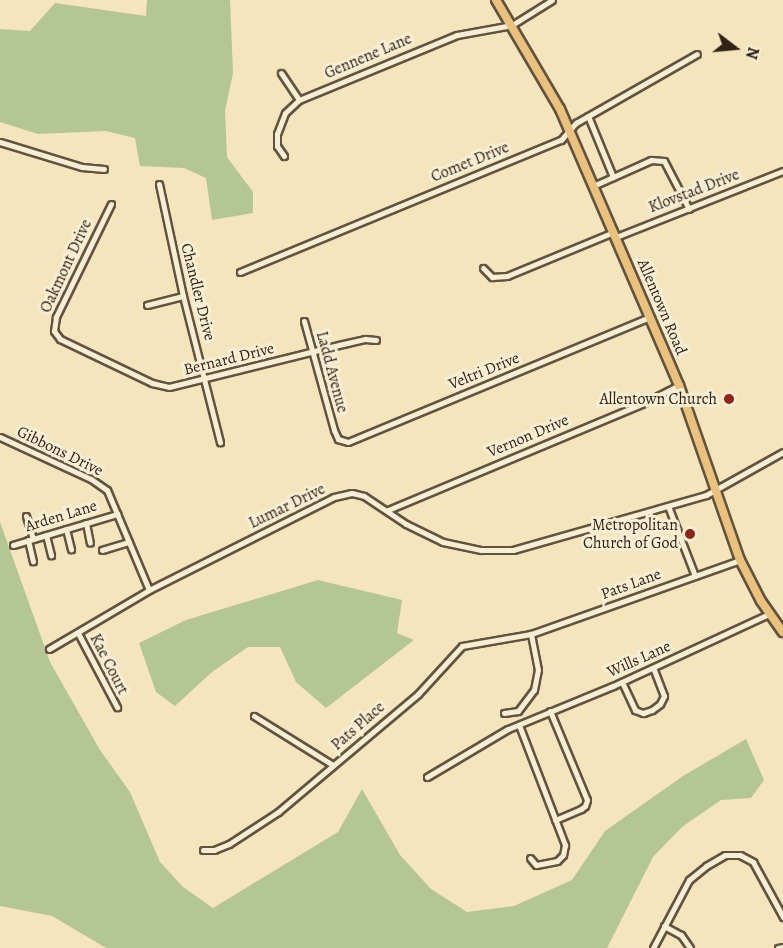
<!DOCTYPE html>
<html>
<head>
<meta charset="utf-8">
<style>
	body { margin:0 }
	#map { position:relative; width:783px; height:948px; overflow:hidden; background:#f4e5bc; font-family:Alegreya,serif }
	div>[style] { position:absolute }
	.green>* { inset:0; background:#b5c695 }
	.roads { filter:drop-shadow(2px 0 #625340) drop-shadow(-2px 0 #625340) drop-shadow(0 2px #625340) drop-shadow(0 -2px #625340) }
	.street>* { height:5px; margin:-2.5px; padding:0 2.5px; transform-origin:2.5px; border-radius:2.5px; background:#f8eed3 }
	.primary>* { height:8px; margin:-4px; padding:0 4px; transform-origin:4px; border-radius:4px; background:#eac27e }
	.dots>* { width:16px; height:16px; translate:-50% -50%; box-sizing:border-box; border:3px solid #f8eed3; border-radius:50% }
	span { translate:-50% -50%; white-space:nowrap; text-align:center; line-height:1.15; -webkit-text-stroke:6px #f8eed3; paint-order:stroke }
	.street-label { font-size:16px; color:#312217 }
	.poi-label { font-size:16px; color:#312217 }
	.right { translate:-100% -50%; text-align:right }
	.north { position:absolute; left:705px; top:18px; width:60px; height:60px; -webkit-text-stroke:4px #f8eed3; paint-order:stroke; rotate:106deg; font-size:16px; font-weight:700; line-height:24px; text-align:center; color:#312217 }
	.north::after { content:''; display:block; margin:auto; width:21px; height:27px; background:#312217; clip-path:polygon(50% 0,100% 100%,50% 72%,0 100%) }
</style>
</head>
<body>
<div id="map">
	<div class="green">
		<div style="clip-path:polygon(147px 0,230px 0,233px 73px,225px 111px,227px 157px,253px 192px,253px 213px,212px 220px,206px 178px,184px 168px,140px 166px,135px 138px,106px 131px,38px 134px,0 122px,0 29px,30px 31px,55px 3px,146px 16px)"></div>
		<div style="clip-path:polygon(0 522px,50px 662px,100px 750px,130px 792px,160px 862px,183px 887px,213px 908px,338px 832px,362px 789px,400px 855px,431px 889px,467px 912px,514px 906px,572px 880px,605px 831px,683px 776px,746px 739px,764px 780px,751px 798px,721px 800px,682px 827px,653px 857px,607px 948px,106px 948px,52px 916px,0 906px)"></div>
		<div style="clip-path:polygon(318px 580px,402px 600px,397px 633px,414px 640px,326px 708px,296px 682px,280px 647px,248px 647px,212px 672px,175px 706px,156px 692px,139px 643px,186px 620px)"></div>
	</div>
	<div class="roads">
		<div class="street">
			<div style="left:281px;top:73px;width:32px;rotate:56deg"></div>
			<div style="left:588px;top:116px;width:66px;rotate:67.7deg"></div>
			<div style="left:0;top:142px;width:86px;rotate:17deg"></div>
			<div style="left:82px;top:167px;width:22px;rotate:5deg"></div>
			<div style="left:284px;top:156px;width:12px;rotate:-125deg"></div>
			<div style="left:277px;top:146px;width:12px;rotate:-90deg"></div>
			<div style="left:277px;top:134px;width:22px;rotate:-69deg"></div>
			<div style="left:285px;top:113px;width:19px;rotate:-43deg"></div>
			<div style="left:299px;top:100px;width:171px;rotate:-22.4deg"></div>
			<div style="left:457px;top:35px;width:56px;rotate:-10.3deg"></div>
			<div style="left:512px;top:25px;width:47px;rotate:-32deg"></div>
			<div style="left:159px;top:184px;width:115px;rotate:77.9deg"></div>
			<div style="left:183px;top:296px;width:151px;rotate:75.8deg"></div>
			<div style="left:593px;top:186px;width:64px;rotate:-24.1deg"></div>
			<div style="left:651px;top:160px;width:13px;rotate:4deg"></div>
			<div style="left:664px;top:161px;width:54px;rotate:62.5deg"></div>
			<div style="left:111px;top:204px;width:126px;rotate:116deg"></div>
			<div style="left:56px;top:317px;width:14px;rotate:98deg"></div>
			<div style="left:54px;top:331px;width:10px;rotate:53deg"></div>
			<div style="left:60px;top:339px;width:102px;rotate:25.6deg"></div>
			<div style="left:152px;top:383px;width:17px;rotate:13deg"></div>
			<div style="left:169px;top:387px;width:179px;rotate:-13.9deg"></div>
			<div style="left:343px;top:344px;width:23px;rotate:-13deg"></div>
			<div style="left:365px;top:339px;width:11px;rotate:5deg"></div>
			<div style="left:616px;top:237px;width:180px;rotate:-21.6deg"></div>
			<div style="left:483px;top:268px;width:13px;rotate:45deg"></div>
			<div style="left:492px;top:277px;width:15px;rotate:-4deg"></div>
			<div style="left:507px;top:276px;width:116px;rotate:-22.4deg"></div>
			<div style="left:240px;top:272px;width:347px;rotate:-22.4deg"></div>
			<div style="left:561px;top:140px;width:23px;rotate:-49deg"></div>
			<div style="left:576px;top:123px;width:139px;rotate:-29.7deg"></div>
			<div style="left:147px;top:305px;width:37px;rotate:-14deg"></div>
			<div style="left:304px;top:321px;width:113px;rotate:74.6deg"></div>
			<div style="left:334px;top:430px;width:10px;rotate:66deg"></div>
			<div style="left:338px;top:439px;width:10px;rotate:17deg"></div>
			<div style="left:348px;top:442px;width:327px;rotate:-22.5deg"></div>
			<div style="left:0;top:437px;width:100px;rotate:24.8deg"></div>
			<div style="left:91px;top:479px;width:19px;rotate:35deg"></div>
			<div style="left:107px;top:490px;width:108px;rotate:67.2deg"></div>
			<div style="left:668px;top:506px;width:75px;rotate:68.9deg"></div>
			<div style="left:388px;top:510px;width:277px;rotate:-22.7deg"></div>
			<div style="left:644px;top:403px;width:39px;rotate:-27deg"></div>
			<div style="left:26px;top:516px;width:24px;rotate:73deg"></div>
			<div style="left:86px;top:523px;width:20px;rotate:79deg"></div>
			<div style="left:66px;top:529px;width:21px;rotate:76deg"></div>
			<div style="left:46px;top:535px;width:21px;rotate:76deg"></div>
			<div style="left:28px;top:540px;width:22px;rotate:77deg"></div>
			<div style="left:13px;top:545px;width:109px;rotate:-16.6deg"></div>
			<div style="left:102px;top:550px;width:28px;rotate:-17deg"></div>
			<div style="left:78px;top:633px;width:84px;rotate:62.2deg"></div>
			<div style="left:49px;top:649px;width:116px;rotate:-30.5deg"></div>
			<div style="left:149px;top:590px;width:207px;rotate:-26.7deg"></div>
			<div style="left:334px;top:497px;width:18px;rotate:-13deg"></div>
			<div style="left:352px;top:493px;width:12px;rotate:14deg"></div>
			<div style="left:364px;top:496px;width:50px;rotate:33.7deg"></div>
			<div style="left:406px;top:524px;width:41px;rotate:25.9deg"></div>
			<div style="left:443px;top:542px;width:39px;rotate:12deg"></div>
			<div style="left:481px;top:550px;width:32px"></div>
			<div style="left:513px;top:550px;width:201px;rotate:-15.9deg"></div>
			<div style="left:706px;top:495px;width:88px;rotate:-29.2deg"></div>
			<div style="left:622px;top:682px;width:31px;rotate:65deg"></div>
			<div style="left:635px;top:710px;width:9px;rotate:21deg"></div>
			<div style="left:643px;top:713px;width:9px;rotate:-18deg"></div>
			<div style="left:652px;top:710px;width:10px;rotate:-37deg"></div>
			<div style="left:660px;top:704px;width:9px;rotate:-63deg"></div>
			<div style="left:664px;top:696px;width:30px;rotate:-111deg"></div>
			<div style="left:550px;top:711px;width:96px;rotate:67.4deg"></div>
			<div style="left:587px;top:800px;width:6px;rotate:108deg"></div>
			<div style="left:585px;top:806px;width:5px;rotate:143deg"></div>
			<div style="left:581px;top:809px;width:28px;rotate:157deg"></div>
			<div style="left:504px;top:713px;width:14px;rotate:-8deg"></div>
			<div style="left:518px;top:711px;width:26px;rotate:-53deg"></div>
			<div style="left:534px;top:690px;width:20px;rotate:-79deg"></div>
			<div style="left:538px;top:670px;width:37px;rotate:-101deg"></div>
			<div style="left:254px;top:716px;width:93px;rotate:31.8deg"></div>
			<div style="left:519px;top:725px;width:129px;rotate:69deg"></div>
			<div style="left:565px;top:845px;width:10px;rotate:101deg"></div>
			<div style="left:563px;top:855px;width:8px;rotate:135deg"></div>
			<div style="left:557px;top:861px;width:21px;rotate:169deg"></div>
			<div style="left:536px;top:865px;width:9px;rotate:-131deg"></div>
			<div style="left:427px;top:777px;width:94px;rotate:-30.7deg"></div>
			<div style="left:508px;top:729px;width:113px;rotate:-22.3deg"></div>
			<div style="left:613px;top:686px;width:172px;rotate:-24.8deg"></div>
			<div style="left:203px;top:850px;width:11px"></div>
			<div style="left:214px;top:850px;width:16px;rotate:-22deg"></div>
			<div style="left:229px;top:844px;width:59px;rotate:-33.1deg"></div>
			<div style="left:278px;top:812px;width:183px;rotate:-40.1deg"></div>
			<div style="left:418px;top:694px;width:65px;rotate:-47.5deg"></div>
			<div style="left:462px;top:646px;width:70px;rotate:-9.9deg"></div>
			<div style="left:531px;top:634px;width:222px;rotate:-19.5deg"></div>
			<div style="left:664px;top:926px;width:19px;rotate:28deg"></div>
			<div style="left:681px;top:935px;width:16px;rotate:55deg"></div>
			<div style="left:653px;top:948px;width:77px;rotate:-62.1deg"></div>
			<div style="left:689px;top:880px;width:22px;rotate:-39deg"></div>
			<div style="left:706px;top:866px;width:22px;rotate:-30deg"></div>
			<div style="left:725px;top:855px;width:15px"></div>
			<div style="left:740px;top:855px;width:15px;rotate:28deg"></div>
			<div style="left:753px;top:862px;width:63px;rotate:61.4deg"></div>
			<div style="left:778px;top:948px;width:5px;rotate:-11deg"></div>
		</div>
		<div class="primary">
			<div style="left:496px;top:0;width:126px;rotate:59.6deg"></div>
			<div style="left:560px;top:109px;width:301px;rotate:66.7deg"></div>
			<div style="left:679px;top:385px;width:185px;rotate:70.8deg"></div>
			<div style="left:740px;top:560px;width:46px;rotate:62.9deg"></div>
			<div style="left:761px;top:601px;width:38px;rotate:55deg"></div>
		</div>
	</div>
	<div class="dots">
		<div style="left:729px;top:399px;background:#8f2418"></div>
		<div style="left:690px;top:534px;background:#8f2418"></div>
	</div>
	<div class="street-label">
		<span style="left:368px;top:56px;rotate:-23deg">Gennene Lane</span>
		<span style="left:470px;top:162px;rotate:-22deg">Comet Drive</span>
		<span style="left:694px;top:191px;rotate:-21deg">Klovstad Drive</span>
		<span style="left:66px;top:266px;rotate:-65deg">Oakmont Drive</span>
		<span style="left:198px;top:292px;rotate:76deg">Chandler Drive</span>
		<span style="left:662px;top:307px;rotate:67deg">Allentown Road</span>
		<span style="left:229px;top:359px;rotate:-14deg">Bernard Drive</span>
		<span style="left:484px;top:371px;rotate:-22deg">Veltri Drive</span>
		<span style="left:332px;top:372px;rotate:75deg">Ladd Avenue</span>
		<span style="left:528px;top:436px;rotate:-23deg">Vernon Drive</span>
		<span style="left:60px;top:451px;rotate:26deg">Gibbons Drive</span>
		<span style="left:287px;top:506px;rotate:-26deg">Lumar Drive</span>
		<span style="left:61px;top:516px;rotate:-17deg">Arden Lane</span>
		<span style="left:631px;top:584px;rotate:-20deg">Pats Lane</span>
		<span style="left:639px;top:659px;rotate:-24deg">Wills Lane</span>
		<span style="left:109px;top:664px;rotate:63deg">Kae Court</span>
		<span style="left:358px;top:726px;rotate:-41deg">Pats Place</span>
	</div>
	<div class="poi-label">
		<span class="right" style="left:717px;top:399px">Allentown Church</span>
		<span class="right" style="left:678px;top:534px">Metropolitan<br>Church of God</span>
	</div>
	<div class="north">N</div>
</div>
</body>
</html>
